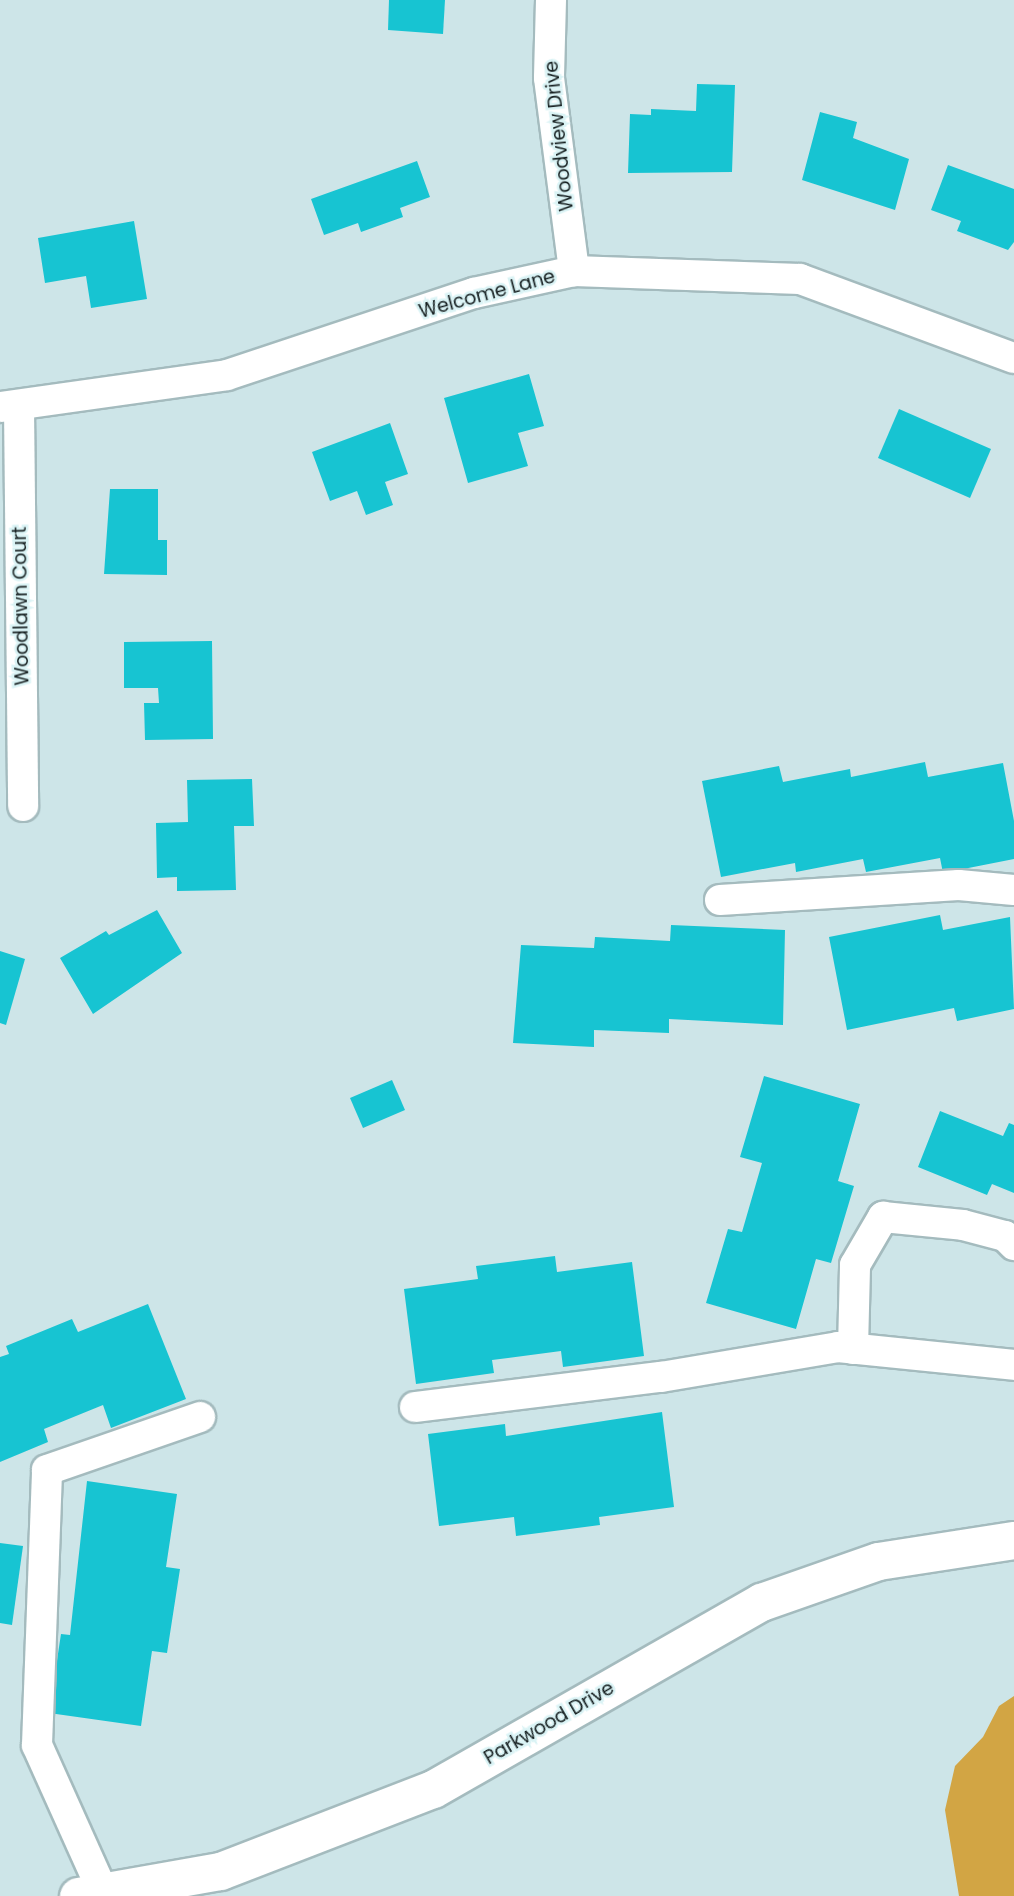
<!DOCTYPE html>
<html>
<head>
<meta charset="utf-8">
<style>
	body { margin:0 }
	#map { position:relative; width:1014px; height:1896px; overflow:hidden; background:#cde5e8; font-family:Poppins,sans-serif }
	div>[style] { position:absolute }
	.water>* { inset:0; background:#d2a544 }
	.building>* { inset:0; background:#17c4d2 }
	.roads { filter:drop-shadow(2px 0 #a4bbbe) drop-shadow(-2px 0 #a4bbbe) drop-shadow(0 2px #a4bbbe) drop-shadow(0 -2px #a4bbbe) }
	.minor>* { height:30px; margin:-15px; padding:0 15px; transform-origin:15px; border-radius:15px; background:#fff }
	.tertiary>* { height:37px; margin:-18.5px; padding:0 18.5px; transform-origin:18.5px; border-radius:18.5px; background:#fff }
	span { translate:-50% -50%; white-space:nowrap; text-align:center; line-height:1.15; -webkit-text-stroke:5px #daf3f5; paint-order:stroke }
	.street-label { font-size:19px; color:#161f20 }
</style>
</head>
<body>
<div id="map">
	<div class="water">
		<div style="clip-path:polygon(1014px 1696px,1014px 1896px,959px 1896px,945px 1810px,955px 1766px,983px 1737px,999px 1706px)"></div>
	</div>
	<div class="building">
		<div style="clip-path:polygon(389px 0,445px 0,443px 34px,388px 30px)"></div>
		<div style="clip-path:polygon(697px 84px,735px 85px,732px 172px,628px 173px,630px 114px,651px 115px,651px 109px,696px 111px)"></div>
		<div style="clip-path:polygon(820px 112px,857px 122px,853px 138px,909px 159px,895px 210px,802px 180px)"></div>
		<div style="clip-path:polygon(417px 161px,430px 197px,400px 208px,403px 217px,361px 232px,358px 223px,324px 235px,311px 199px)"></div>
		<div style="clip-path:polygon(948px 165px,1014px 189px,1014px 242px,1008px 250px,957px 231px,961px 221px,931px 210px)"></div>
		<div style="clip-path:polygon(134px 221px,147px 299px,91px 308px,86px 276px,45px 283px,38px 238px)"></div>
		<div style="clip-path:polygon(529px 374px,544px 426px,518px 433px,528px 466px,468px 483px,444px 398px)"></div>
		<div style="clip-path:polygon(899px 409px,991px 449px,970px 498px,878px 458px)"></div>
		<div style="clip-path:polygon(390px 423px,408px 474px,385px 482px,393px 505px,366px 515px,357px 491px,330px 501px,312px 452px)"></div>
		<div style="clip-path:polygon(110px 489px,158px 489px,158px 540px,167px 540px,167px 575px,104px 574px)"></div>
		<div style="clip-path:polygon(212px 641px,213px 739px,145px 740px,144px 703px,159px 703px,158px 688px,124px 688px,124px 642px)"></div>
		<div style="clip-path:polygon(925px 762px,928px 777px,1003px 763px,1014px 821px,1014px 859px,943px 873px,940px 858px,866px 872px,863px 859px,796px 872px,795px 863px,721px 877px,702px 781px,779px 766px,783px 782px,850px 769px,851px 777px)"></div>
		<div style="clip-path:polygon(252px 779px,254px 826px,234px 826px,236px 890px,177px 891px,177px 877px,157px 878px,156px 823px,188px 822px,187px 780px)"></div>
		<div style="clip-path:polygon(157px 910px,182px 953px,93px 1014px,60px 958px,106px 931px,109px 935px)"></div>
		<div style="clip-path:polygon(940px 915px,943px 930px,1010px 917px,1014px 1009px,957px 1021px,954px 1008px,847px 1030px,829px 937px)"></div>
		<div style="clip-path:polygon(671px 925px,785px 930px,783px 1025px,669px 1019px,669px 1033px,594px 1030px,594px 1047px,513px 1043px,521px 945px,594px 948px,595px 937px,670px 941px)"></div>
		<div style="clip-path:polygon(0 951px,25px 959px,6px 1025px,0 1023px)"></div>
		<div style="clip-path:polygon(764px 1076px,860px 1104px,838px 1181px,854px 1186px,831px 1263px,816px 1259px,796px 1329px,706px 1303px,728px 1229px,742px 1232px,762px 1163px,740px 1157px)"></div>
		<div style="clip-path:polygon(392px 1080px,405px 1110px,363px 1128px,350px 1098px)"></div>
		<div style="clip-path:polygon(940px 1111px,1003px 1136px,1009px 1123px,1014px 1125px,1014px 1193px,992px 1184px,987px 1195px,918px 1167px)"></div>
		<div style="clip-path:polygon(555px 1256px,557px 1272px,632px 1262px,644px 1356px,563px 1367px,561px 1351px,492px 1360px,494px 1373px,416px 1384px,404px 1289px,478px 1279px,476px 1266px)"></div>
		<div style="clip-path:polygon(148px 1304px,186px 1399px,111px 1428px,103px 1405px,44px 1429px,48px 1442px,0 1462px,0 1357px,9px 1354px,6px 1346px,72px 1319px,78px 1332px)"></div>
		<div style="clip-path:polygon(662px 1412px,674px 1507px,599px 1517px,600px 1525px,516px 1536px,514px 1517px,439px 1526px,428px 1434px,505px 1424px,506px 1436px)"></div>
		<div style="clip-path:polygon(87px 1481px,177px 1494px,166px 1567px,180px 1569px,167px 1653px,152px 1651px,141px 1726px,49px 1713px,61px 1634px,70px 1635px)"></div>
		<div style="clip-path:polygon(0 1543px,23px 1546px,12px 1625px,0 1623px)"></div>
	</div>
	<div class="roads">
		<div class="minor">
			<div style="left:551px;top:0;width:78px;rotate:91.5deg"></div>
			<div style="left:549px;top:78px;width:195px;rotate:82.6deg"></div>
			<div style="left:0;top:407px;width:229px;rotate:-8deg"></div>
			<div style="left:227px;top:375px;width:260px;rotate:-18.4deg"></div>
			<div style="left:474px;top:293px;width:102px;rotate:-12.4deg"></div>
			<div style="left:574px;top:271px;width:226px;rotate:2deg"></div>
			<div style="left:800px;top:279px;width:228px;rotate:20.3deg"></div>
			<div style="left:19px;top:407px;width:399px;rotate:89.4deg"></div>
			<div style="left:720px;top:900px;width:239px;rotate:-3.6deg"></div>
			<div style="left:959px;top:885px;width:55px;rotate:5.2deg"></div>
			<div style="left:853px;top:1349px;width:84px;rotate:-88.6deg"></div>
			<div style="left:855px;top:1265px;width:56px;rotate:-59.7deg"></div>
			<div style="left:883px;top:1217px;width:80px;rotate:5.7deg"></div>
			<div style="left:963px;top:1225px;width:43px;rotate:14.7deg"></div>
			<div style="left:1005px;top:1236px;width:13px;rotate:45deg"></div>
			<div style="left:415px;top:1407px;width:248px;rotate:-7deg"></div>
			<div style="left:661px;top:1377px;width:180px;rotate:-9.6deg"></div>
			<div style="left:838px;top:1347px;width:177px;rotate:5.8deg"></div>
			<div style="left:103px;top:1892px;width:161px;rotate:-114.2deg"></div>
			<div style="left:37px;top:1745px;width:275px;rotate:-87.9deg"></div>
			<div style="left:47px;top:1470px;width:162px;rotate:-19.1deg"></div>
		</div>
		<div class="tertiary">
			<div style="left:78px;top:1896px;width:144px;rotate:-10deg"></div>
			<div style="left:220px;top:1871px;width:228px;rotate:-21.1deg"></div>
			<div style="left:433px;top:1789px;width:378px;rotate:-29.7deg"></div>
			<div style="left:761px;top:1602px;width:124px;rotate:-19.3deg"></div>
			<div style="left:878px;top:1561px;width:138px;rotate:-8.8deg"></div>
		</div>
	</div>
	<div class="street-label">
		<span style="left:559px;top:136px;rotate:-96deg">Woodview Drive</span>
		<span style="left:487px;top:294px;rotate:-15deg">Welcome Lane</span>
		<span style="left:21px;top:606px;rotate:-91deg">Woodlawn Court</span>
		<span style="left:549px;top:1723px;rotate:-30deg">Parkwood Drive</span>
	</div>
</div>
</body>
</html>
